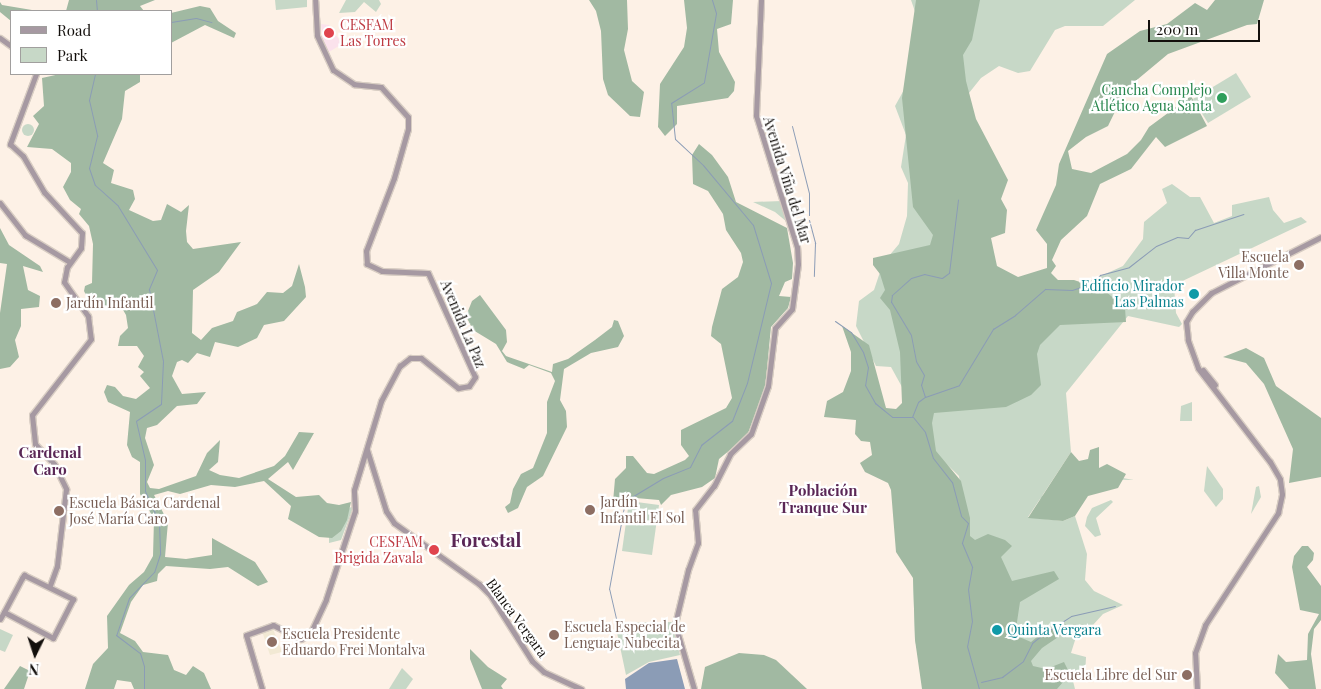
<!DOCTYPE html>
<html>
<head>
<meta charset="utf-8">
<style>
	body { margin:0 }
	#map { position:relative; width:1321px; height:689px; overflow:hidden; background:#fdf1e6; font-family:"Playfair Display",serif }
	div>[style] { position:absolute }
	.education>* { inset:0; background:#f2e9d4 }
	.medical>* { inset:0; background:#fbe2ec }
	.green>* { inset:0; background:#c7d8c7 }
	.round { border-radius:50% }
	.forest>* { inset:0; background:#a1b9a2 }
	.water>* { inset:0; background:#8b9cb6 }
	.stream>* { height:1px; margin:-0.5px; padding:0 0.5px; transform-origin:0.5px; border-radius:0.5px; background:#8b9cb6 }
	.roads { filter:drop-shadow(1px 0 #d8cdc3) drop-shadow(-1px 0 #d8cdc3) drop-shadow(0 1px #d8cdc3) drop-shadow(0 -1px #d8cdc3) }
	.minor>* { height:5px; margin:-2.5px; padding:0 2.5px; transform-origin:2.5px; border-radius:2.5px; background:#a699a2 }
	.dots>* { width:14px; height:14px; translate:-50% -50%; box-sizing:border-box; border:2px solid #fff; border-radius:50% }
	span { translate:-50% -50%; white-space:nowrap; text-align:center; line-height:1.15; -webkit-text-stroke:4.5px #fff; paint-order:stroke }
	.health-label { font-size:14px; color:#be3a42 }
	.left { translate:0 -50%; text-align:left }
	.right { translate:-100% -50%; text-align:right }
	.leisure-label { font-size:14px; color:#27864d }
	.street-label { font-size:14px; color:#130f0c }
	.education-label { font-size:14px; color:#785e54 }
	.culture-label { font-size:14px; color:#0d838f }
	.neighbourhood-label { font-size:15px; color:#5a2756; font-weight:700 }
	.district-label { font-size:19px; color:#5a2756; font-weight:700 }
	.legend { position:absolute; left:10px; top:10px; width:162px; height:65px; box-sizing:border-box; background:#fff; border:1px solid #a19f9e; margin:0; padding:6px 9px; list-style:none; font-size:15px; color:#130f0c }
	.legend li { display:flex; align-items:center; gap:10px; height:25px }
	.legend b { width:25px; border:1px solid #a19f9e }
	.north { position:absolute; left:10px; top:629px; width:50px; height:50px; -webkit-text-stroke:4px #fff; paint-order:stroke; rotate:184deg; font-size:14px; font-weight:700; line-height:20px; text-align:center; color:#130f0c }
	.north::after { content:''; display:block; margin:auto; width:18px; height:22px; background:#130f0c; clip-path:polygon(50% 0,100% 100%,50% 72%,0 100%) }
	.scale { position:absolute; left:1148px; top:20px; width:112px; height:22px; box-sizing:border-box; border:2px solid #130f0c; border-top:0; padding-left:6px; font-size:15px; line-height:18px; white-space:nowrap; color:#130f0c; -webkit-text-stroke:4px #fff; paint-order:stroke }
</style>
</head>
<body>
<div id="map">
	<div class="education">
		<div style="clip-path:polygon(273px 629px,282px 652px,270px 655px,262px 631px)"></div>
	</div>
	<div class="medical">
		<div style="clip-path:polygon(321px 24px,329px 25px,342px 44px,329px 52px,323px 42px)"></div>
	</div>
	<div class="green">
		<div style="clip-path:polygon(275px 0,307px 0,307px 7px,276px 10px)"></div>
		<div style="clip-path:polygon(346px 0,379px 0,381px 4px,376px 12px,364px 2px,355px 12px,339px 13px)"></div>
		<div style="clip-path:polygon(evenodd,911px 0,1135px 0,1103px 26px,1065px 26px,1055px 30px,1030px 71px,1018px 73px,999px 66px,981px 78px,969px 93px,970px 126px,981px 142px,983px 153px,973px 171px,966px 234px,953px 259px,952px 272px,946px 279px,944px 306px,934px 316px,922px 317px,908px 329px,916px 358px,926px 374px,922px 384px,926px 396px,962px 380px,971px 359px,992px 328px,1020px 311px,1044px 289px,1049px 267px,1046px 288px,1072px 289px,1123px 266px,1143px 239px,1144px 222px,1167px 203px,1162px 189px,1172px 184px,1190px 197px,1200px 197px,1214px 223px,1232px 216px,1232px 205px,1269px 197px,1273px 210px,1284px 223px,1301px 217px,1307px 222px,1174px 285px,1176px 313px,1182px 324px,1179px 327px,1128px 316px,1066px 393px,1071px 452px,1042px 496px,1060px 485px,1092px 478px,1117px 477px,1134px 480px,1094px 479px,1062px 486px,1040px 499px,1028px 517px,1063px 521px,1075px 516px,1087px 554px,1085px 580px,1094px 591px,1123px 605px,1103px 614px,1092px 626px,1084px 625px,1077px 634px,1071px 653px,1086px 657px,1085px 678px,1073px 681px,1075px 689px,926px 689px,915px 640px,913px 578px,966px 589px,968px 562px,960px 543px,966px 523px,960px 518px,950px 481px,931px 458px,918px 422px,912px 418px,901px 419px,889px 417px,874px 403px,865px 388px,867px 370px,860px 348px,850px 332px,834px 321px,851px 332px,860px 345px,868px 367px,866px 386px,876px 402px,891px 416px,912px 416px,917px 401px,923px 397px,920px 385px,923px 375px,916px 365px,912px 386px,902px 387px,891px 367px,876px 366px,856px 326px,859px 301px,874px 290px,883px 263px,899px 244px,907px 216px,908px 183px,901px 167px,906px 135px,895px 106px,910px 79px,909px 60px,919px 35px,920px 26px,911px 0,1079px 285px,1085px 285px,1108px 300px,1122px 317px,1093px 322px,1067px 320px,1051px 328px,1038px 344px,1034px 363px,1039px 384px,1029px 393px,1005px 405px,933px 411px,930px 422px,934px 452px,959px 476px,962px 499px,954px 481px,933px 453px,920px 421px,913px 416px,918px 404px,936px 392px,959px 387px,966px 380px,975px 357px,998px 324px,1022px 312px,1046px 289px,1072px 290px,1079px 285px)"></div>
		<div style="clip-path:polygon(1236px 73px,1251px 97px,1208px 123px,1193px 99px)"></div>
		<div class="round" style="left:22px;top:124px;width:12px;height:12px"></div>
		<div style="clip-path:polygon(782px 201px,787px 222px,775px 212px,753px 202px)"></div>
		<div style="clip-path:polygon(1192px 402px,1192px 421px,1180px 421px,1181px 406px)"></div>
		<div style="clip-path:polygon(1207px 466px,1223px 489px,1223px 499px,1216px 507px,1204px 491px)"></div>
		<div style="clip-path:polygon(1259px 486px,1261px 497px,1251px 514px,1256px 487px)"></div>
		<div style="clip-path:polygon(1111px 500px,1113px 502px,1096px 518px,1101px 535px,1095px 537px,1085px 526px,1087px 517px,1092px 508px)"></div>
		<div style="clip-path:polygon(629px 501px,659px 505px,652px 555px,622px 551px)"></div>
		<div style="clip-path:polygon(354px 505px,341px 540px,329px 543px,329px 533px,341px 514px)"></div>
		<div style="clip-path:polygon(673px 622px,680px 655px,649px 662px,626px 675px,615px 623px)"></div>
		<div style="clip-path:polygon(0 629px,13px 635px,5px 652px,0 650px)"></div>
		<div style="clip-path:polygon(402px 668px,413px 679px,406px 689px,389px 689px)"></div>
	</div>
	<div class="forest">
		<div style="clip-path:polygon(69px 0,155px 0,140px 6px,144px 11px,66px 11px)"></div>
		<div style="clip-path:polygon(589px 0,627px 0,628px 29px,624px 50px,632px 81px,644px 92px,640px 117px,630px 116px,608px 95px,603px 79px,601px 31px,596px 11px)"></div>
		<div style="clip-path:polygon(684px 0,733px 0,731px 24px,717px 29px,719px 52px,735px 82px,734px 91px,728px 98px,677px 106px,677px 124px,665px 136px,658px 127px,660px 84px,684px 47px,687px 28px)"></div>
		<div style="clip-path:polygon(916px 0,980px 0,972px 40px,963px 55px,966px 81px,976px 119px,1008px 180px,1001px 199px,1007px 210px,1005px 233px,991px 238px,997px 266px,1018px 277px,1047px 268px,1047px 244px,1036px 230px,1056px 185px,1059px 164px,1107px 54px,1140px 31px,1167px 24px,1195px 3px,1207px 10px,1215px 0,1264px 0,1257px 24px,1247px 25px,1168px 54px,1126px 89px,1108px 126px,1086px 137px,1068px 151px,1072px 169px,1091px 173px,1127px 154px,1141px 140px,1149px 127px,1191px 96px,1207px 126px,1165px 147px,1156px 137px,1131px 169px,1100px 184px,1087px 216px,1061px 240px,1052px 260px,1056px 266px,1051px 273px,1058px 280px,1074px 280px,1104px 290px,1125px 308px,1126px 322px,1060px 325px,1040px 345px,1037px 354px,1041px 385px,1031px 395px,1006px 407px,934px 413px,932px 423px,936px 451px,961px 481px,970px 518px,970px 536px,975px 540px,988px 534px,1005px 540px,1012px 546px,1001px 557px,1012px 581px,1054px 571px,1059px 579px,1020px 602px,1015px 635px,1031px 642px,1043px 632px,1066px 624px,1070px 629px,1042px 648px,1031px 661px,1033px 666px,1046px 669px,1064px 662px,1070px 674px,1057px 689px,922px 689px,915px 640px,913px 578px,896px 552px,891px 490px,888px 483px,865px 472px,860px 463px,872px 455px,870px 442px,861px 441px,855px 434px,856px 420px,824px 417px,827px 401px,843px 392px,851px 371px,851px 352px,842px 326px,869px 345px,886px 408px,896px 409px,902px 403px,900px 352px,890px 310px,880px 298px,885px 290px,880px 274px,873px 265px,873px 258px,930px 245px,933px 235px,913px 207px,902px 98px)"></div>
		<div style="clip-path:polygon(0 2px,2px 5px,38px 11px,11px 11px,11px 21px,0 12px)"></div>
		<div style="clip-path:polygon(200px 6px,210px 8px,218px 21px,236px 33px,234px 38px,205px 25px,171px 43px,171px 13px)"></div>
		<div style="clip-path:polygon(60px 74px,140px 74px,140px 82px,125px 91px,122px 119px,103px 163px,114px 170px,111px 183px,133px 190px,135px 199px,129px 210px,153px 221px,161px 220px,167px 204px,181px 212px,189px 205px,186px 231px,187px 242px,193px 249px,241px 242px,219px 272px,193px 290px,192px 333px,201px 340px,212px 328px,233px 321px,237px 312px,257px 304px,267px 292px,283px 293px,292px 286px,299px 264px,305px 287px,306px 297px,284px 321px,264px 325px,257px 338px,238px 347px,215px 342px,210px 357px,197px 353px,188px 363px,182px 360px,177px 362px,172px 376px,182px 394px,206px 392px,197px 404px,177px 406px,157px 425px,147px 428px,145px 438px,154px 465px,147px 482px,150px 488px,159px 489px,196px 476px,207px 453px,220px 440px,218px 462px,209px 470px,220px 475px,239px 478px,274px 466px,285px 456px,299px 432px,314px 433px,293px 470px,288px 462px,268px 479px,296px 497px,319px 495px,327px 503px,339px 505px,351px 502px,347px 520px,341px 531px,332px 538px,319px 537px,288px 519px,291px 506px,264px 481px,235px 487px,211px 485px,180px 494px,168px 491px,154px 495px,168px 522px,165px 557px,186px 559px,212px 555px,212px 538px,255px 562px,268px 582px,258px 586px,228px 567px,210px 569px,166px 566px,158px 574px,157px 581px,143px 585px,131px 602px,120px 633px,135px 641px,143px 652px,168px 655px,174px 670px,186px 675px,193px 666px,204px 673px,211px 689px,134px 689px,131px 682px,117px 680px,114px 689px,85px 689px,93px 664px,108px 648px,107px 616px,129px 585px,144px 572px,153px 556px,154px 519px,140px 494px,140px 462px,132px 457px,127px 445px,130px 412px,108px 402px,104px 392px,107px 385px,115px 387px,123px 396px,136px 399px,150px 388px,140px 376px,144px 372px,138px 367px,144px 356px,137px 346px,118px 346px,120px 336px,128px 328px,126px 315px,119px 303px,108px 307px,96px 306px,90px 303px,84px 291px,85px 286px,92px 283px,93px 244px,89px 226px,79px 214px,81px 209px,70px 200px,63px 187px,71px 172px,71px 163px,52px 149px,27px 147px,39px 124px,33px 116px,44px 106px,42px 78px)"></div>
		<div style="clip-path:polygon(699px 144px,712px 155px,728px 177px,736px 202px,787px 228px,793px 263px,792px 279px,785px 282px,779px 296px,791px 297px,788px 308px,771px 327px,765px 389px,747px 436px,719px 459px,715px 478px,702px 487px,671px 495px,661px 505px,659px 500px,624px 497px,617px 505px,613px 502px,615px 479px,626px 468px,626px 456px,633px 456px,647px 473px,654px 474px,685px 460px,689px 456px,681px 445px,681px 430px,726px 408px,732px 398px,721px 344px,711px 336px,712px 327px,722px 289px,738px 277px,743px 262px,741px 253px,726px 230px,723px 214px,708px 191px,693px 184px,692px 155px)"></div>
		<div style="clip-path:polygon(0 228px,9px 245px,40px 266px,43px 272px,23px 266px,28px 290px,40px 296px,39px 307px,21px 309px,21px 326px,15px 340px,19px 357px,10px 367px,0 369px,0 313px,7px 264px,0 263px)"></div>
		<div style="clip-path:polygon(480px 295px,506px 330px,507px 342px,502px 351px,506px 356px,552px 372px,553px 364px,568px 359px,595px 340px,612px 327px,614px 320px,618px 321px,624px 336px,618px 347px,591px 353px,564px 369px,560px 400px,566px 411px,567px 427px,543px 476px,527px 487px,518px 508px,508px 513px,505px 507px,510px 503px,513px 489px,521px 474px,533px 468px,547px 433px,547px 402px,555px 381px,551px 373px,529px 365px,524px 369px,507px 362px,496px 344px,473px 330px,466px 316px,472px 301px)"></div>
		<div style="clip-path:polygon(1246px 348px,1264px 358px,1276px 386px,1321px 418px,1321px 477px,1289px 483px,1293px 449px,1264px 384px,1246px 363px,1223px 357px)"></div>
		<div style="clip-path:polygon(1099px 447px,1099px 468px,1107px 464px,1126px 474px,1118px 488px,1088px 496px,1075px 516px,1063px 521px,1028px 518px,1071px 452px,1079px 461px,1088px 459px,1090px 450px)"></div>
		<div style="clip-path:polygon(1302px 546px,1308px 546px,1314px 553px,1313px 560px,1307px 567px,1321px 586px,1321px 620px,1314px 629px,1311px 654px,1316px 689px,1289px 689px,1275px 673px,1278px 654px,1286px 662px,1307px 660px,1308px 634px,1319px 614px,1300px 610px,1292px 567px,1294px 556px)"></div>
		<div style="clip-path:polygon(470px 649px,488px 667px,507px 679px,501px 686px,503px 689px,482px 689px,470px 659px)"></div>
		<div style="clip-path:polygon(739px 653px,764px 655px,776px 660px,807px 689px,701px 689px,705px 667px)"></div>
		<div style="clip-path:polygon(20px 666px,30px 671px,24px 689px,4px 689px)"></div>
	</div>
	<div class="water">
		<div style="clip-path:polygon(677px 659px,685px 689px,626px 689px,625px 679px,649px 663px)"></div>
	</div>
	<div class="stream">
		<div style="left:96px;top:0;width:11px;rotate:85deg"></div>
		<div style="left:171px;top:22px;width:25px;rotate:-9deg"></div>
		<div style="left:196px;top:18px;width:16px;rotate:15deg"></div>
		<div style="left:95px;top:74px;width:27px;rotate:103deg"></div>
		<div style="left:89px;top:100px;width:37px;rotate:77deg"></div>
		<div style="left:97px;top:136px;width:33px;rotate:104deg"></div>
		<div style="left:89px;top:168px;width:18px;rotate:71deg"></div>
		<div style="left:95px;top:185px;width:31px;rotate:42deg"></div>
		<div style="left:118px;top:206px;width:75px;rotate:58.6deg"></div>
		<div style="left:157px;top:270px;width:21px;rotate:113deg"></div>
		<div style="left:149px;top:289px;width:73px;rotate:79deg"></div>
		<div style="left:163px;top:361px;width:43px;rotate:92.7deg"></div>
		<div style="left:161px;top:404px;width:30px;rotate:146deg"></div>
		<div style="left:136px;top:421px;width:40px;rotate:77deg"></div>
		<div style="left:145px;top:460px;width:31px;rotate:90deg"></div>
		<div style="left:145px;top:491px;width:34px;rotate:66deg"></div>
		<div style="left:159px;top:522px;width:32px;rotate:88deg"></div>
		<div style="left:160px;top:554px;width:19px;rotate:108deg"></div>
		<div style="left:154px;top:572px;width:36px;rotate:134deg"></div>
		<div style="left:129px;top:598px;width:39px;rotate:109deg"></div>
		<div style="left:116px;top:635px;width:30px;rotate:37deg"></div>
		<div style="left:140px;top:653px;width:14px;rotate:73deg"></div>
		<div style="left:144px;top:666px;width:23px;rotate:90deg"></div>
		<div style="left:792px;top:126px;width:69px;rotate:75.8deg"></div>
		<div style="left:809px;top:193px;width:22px;rotate:90deg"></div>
		<div style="left:809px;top:220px;width:24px;rotate:75deg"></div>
		<div style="left:815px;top:243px;width:33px;rotate:92deg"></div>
		<div style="left:835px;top:321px;width:19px;rotate:35deg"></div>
		<div style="left:851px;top:332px;width:23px;rotate:59deg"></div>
		<div style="left:863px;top:352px;width:16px;rotate:72deg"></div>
		<div style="left:868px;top:367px;width:18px;rotate:99deg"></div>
		<div style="left:865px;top:385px;width:21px;rotate:61deg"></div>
		<div style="left:875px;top:403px;width:22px;rotate:39deg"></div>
		<div style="left:892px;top:417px;width:19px"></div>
		<div style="left:925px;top:397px;width:13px;rotate:-108deg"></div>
		<div style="left:921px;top:385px;width:10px;rotate:-73deg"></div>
		<div style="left:924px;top:375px;width:16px;rotate:-120deg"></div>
		<div style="left:916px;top:361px;width:26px;rotate:-101deg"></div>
		<div style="left:911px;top:335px;width:39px;rotate:-121deg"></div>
		<div style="left:891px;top:302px;width:7px;rotate:-82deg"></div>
		<div style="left:892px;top:295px;width:25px;rotate:-42deg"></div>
		<div style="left:911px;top:278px;width:14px;rotate:-17deg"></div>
		<div style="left:924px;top:274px;width:18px;rotate:13deg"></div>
		<div style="left:942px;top:278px;width:9px;rotate:-36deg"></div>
		<div style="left:949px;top:273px;width:74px;rotate:-83deg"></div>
		<div style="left:912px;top:417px;width:16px;rotate:-68deg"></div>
		<div style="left:918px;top:402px;width:9px;rotate:-36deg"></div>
		<div style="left:925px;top:397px;width:36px;rotate:-19deg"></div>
		<div style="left:959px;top:385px;width:66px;rotate:-58.7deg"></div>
		<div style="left:993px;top:329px;width:26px;rotate:-32deg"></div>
		<div style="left:1015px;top:315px;width:40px;rotate:-41deg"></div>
		<div style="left:1045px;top:289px;width:27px;rotate:2deg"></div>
		<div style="left:1072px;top:290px;width:20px;rotate:-18deg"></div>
		<div style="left:1091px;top:284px;width:13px;rotate:-45deg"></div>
		<div style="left:1100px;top:275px;width:30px;rotate:-15deg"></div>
		<div style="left:1129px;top:267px;width:34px;rotate:-38deg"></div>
		<div style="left:1156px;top:246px;width:23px;rotate:-23deg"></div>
		<div style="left:1177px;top:237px;width:11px;rotate:5deg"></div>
		<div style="left:1188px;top:238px;width:11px;rotate:-49deg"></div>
		<div style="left:1195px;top:230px;width:51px;rotate:-18.4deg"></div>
		<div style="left:913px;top:417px;width:19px;rotate:51deg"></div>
		<div style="left:925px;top:432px;width:27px;rotate:73deg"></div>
		<div style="left:933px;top:458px;width:31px;rotate:52deg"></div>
		<div style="left:952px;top:482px;width:35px;rotate:75deg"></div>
		<div style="left:961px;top:516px;width:10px;rotate:45deg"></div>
		<div style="left:968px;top:523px;width:21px;rotate:107deg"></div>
		<div style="left:962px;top:543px;width:26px;rotate:67deg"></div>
		<div style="left:972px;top:567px;width:22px;rotate:100deg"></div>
		<div style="left:968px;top:589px;width:32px;rotate:83deg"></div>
		<div style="left:972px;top:621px;width:25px;rotate:101deg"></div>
		<div style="left:967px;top:646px;width:45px;rotate:74.4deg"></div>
		<div style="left:618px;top:627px;width:39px;rotate:-103deg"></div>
		<div style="left:609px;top:589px;width:89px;rotate:-79.7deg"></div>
		<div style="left:625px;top:501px;width:44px;rotate:-31.2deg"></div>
		<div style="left:663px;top:478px;width:29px;rotate:-22deg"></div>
		<div style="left:690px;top:467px;width:25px;rotate:-63deg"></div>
		<div style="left:701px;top:445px;width:39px;rotate:-38deg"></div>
		<div style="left:732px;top:421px;width:41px;rotate:-68.5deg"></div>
		<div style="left:747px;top:383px;width:103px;rotate:-76.5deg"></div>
		<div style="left:771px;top:283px;width:61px;rotate:-107.2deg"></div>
		<div style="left:753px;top:225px;width:78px;rotate:-129.8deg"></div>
		<div style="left:703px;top:165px;width:38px;rotate:-137deg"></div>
		<div style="left:675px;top:139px;width:36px;rotate:-96deg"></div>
		<div style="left:671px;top:103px;width:39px;rotate:-32deg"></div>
		<div style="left:704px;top:82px;width:70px;rotate:-80.1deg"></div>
		<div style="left:716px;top:13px;width:14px;rotate:-107deg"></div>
		<div style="left:981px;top:682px;width:22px;rotate:-13deg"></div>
		<div style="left:1002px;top:677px;width:26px;rotate:-37deg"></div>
		<div style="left:1023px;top:661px;width:20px;rotate:-63deg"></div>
		<div style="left:1032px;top:643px;width:13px;rotate:-39deg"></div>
		<div style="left:1042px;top:635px;width:35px;rotate:-33deg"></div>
		<div style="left:1071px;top:616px;width:45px;rotate:-12.8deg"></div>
	</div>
	<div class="roads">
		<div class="minor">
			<div style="left:0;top:38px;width:14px;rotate:36deg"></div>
			<div style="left:36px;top:74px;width:75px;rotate:110.4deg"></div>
			<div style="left:10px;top:144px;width:18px;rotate:43deg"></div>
			<div style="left:23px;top:156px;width:42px;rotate:59.7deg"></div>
			<div style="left:44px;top:192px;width:56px;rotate:47.2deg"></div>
			<div style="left:82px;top:233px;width:15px;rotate:94deg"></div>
			<div style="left:81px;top:248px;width:24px;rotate:126deg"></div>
			<div style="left:67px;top:267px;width:15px;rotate:101deg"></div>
			<div style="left:64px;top:282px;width:42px;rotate:54.8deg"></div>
			<div style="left:88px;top:316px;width:23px;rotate:83deg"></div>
			<div style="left:91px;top:339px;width:96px;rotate:127.8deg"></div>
			<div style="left:32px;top:415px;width:29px;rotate:84deg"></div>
			<div style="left:35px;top:444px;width:28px;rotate:46deg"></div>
			<div style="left:54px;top:464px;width:28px;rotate:64deg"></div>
			<div style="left:66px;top:489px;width:78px;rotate:96.7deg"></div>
			<div style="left:57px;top:566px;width:20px;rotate:110deg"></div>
			<div style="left:0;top:203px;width:41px;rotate:52deg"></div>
			<div style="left:25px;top:235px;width:52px;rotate:31deg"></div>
			<div style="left:1203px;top:370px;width:19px;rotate:51deg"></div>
			<div style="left:367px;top:450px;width:64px;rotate:72.7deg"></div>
			<div style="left:386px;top:511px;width:14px;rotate:56deg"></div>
			<div style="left:394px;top:523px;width:105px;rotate:35.7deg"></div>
			<div style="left:479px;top:584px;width:16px;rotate:45deg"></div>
			<div style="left:490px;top:595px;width:78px;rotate:57.5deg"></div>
			<div style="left:532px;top:661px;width:16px;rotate:43deg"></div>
			<div style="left:544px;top:672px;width:41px;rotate:24.7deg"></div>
			<div style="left:0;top:619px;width:8px;rotate:-60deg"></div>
			<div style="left:4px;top:612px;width:38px;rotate:-62deg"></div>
			<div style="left:22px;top:578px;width:4px;rotate:-56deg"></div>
			<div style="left:24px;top:575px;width:55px;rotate:26.1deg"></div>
			<div style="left:73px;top:599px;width:44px;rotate:117.1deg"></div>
			<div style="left:53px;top:638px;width:55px;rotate:-152deg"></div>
			<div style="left:262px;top:689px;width:56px;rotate:-106.5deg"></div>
			<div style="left:246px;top:635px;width:29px;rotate:-20deg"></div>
			<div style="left:273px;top:625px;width:31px;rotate:27deg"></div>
			<div style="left:301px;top:639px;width:10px;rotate:-29deg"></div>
			<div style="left:310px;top:634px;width:38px;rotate:-65deg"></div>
			<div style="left:326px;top:599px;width:93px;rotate:-71.8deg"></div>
			<div style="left:355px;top:511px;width:21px;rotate:-93deg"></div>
			<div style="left:354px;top:490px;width:93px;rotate:-73.1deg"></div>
			<div style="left:381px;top:401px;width:40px;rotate:-62deg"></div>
			<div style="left:400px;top:366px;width:13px;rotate:-39deg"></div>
			<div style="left:410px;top:358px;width:11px"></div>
			<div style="left:421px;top:358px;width:48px;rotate:39deg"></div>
			<div style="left:458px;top:388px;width:11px;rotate:-10deg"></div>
			<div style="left:469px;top:386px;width:11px;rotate:-56deg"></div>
			<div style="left:475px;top:377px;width:114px;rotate:-114.3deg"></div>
			<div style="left:428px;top:273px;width:46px;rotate:-177.5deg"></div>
			<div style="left:382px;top:271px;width:17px;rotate:-155deg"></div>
			<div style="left:367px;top:264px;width:13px;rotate:-94deg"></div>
			<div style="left:366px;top:251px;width:78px;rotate:-69deg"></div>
			<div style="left:394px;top:178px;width:51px;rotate:-74.1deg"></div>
			<div style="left:408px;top:129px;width:12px;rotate:-90deg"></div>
			<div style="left:408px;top:117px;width:40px;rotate:-132deg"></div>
			<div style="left:381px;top:87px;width:27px;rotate:-174deg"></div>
			<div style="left:354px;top:84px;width:25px;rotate:-146deg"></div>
			<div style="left:333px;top:70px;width:38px;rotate:-115deg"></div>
			<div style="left:317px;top:35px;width:35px;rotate:-93deg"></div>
			<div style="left:694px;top:689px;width:68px;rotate:-106.3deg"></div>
			<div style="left:675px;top:624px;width:56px;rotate:-76.5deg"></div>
			<div style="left:688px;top:570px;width:29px;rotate:-70deg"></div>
			<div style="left:698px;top:543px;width:33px;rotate:-95deg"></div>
			<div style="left:695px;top:510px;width:31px;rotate:-52deg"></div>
			<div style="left:714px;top:486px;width:36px;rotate:-63deg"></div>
			<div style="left:730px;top:454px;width:29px;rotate:-44deg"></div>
			<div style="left:751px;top:434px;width:51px;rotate:-70.5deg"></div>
			<div style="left:768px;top:386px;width:58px;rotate:-83.1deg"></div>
			<div style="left:775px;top:328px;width:25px;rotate:-48deg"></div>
			<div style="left:792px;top:309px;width:45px;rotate:-82.4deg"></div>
			<div style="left:798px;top:264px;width:17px;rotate:-93deg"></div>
			<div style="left:797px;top:247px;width:138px;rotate:-107.3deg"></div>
			<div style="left:756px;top:115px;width:115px;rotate:-87.5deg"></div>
			<div style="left:1197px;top:689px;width:36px;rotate:-93deg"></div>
			<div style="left:1195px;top:653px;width:30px;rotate:-70deg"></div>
			<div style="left:1205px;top:625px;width:134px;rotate:-56.9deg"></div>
			<div style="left:1278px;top:513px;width:19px;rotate:-78deg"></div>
			<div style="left:1282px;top:494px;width:15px;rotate:-98deg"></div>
			<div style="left:1280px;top:479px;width:20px;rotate:-120deg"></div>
			<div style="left:1270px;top:462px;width:118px;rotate:-127.5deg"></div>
			<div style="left:1198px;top:368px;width:30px;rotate:-110deg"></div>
			<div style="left:1188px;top:340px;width:18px;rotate:-96deg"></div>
			<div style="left:1186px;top:322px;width:12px;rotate:-59deg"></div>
			<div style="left:1192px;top:312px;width:27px;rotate:-45deg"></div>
			<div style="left:1211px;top:293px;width:123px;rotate:-27deg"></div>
		</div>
	</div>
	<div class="dots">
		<div style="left:329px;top:33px;background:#e0444e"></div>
		<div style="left:1222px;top:98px;background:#2e9e5b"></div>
		<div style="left:1299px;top:265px;background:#8d6e63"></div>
		<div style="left:1194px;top:294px;background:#0f9aa8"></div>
		<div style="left:56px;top:303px;background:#8d6e63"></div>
		<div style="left:590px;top:510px;background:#8d6e63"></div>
		<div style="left:59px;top:511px;background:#8d6e63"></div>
		<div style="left:434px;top:550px;background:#e0444e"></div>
		<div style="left:997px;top:630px;background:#0f9aa8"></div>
		<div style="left:554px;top:635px;background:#8d6e63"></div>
		<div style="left:272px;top:642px;background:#8d6e63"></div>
		<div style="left:1187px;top:675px;background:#8d6e63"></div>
	</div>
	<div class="health-label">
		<span class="left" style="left:340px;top:33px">CESFAM<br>Las Torres</span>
		<span class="right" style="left:423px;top:550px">CESFAM<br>Brigida Zavala</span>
	</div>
	<div class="leisure-label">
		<span class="right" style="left:1212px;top:98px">Cancha Complejo<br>Atlético Agua Santa</span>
	</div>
	<div class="street-label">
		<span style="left:787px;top:180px;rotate:73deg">Avenida Viña del Mar</span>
		<span style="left:463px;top:324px;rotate:67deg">Avenida La Paz</span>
		<span style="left:517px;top:618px;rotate:54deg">Blanca Vergara</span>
	</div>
	<div class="education-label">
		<span class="right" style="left:1289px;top:265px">Escuela<br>Villa Monte</span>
		<span class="left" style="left:66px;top:303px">Jardín Infantil</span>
		<span class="left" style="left:600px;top:510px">Jardín<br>Infantil El Sol</span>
		<span class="left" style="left:69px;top:511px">Escuela Básica Cardenal<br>José María Caro</span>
		<span class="left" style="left:564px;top:635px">Escuela Especial de<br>Lenguaje Nubecita</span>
		<span class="left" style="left:282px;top:642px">Escuela Presidente<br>Eduardo Frei Montalva</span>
		<span class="right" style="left:1177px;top:675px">Escuela Libre del Sur</span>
	</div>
	<div class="culture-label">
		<span class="right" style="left:1184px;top:294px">Edificio Mirador<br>Las Palmas</span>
		<span class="left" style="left:1007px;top:630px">Quinta Vergara</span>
	</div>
	<div class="neighbourhood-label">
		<span style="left:50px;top:461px">Cardenal<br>Caro</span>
		<span style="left:823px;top:499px">Población<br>Tranque Sur</span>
	</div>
	<div class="district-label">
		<span style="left:486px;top:540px">Forestal</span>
	</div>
	<ul class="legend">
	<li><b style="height:6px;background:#a699a2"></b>Road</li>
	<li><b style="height:14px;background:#c7d8c7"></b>Park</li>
	</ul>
	<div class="north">N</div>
	<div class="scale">200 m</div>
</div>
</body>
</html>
